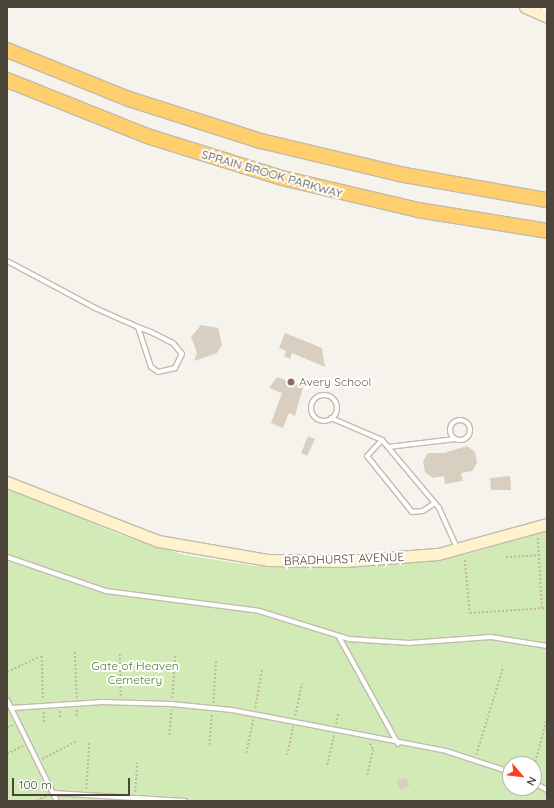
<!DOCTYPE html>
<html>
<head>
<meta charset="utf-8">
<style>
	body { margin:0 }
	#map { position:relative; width:554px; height:808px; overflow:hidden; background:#f6f3ec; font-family:Quicksand,sans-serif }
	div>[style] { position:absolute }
	.green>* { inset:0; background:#d2eab5 }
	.building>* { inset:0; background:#d8cfc1 }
	.path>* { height:1.5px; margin-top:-0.75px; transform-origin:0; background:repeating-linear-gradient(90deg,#c4b79f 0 2px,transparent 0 4px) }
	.roads { filter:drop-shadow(1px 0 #c2bbae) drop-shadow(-1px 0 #c2bbae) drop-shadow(0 1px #c2bbae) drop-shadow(0 -1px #c2bbae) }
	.lane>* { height:4px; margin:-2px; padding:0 2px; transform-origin:2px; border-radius:2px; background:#fff }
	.lane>.ring { margin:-2px; padding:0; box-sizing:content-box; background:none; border:4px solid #fff; border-radius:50% }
	.street>* { height:8px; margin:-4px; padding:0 4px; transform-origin:4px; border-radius:4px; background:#fff }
	.secondary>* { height:11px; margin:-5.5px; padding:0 5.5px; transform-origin:5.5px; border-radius:5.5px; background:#fff3cd }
	.highway>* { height:14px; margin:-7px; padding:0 7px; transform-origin:7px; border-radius:7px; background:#ffcf6e }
	.dots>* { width:11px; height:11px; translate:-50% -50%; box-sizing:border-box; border:2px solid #fff; border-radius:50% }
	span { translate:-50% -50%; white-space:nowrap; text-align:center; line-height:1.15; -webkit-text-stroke:4px #fff; paint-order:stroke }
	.street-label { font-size:12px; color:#4b4439 }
	.education-label { font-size:12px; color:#785e54 }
	.left { translate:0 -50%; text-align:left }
	.park-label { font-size:12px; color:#4a7f2a }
	.frame { position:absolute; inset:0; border:8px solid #4b4439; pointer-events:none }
	.north { position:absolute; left:502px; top:756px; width:40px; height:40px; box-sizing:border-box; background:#fff; border:1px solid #b7b4b0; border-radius:50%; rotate:118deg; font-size:11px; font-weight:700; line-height:16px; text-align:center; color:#4b4439 }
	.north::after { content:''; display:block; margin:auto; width:14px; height:18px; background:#fc3f1d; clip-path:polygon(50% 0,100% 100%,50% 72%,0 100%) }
	.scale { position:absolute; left:12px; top:778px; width:118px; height:18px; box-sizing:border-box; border:2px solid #4b4439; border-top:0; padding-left:5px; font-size:12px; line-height:14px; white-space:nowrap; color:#4b4439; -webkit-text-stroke:3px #fff; paint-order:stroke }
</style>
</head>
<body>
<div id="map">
	<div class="green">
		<div style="clip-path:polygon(evenodd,7px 488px,121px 535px,184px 555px,255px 566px,335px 568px,421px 562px,468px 554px,547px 530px,547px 801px,7px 801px,7px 488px,510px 764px,534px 764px,534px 788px,510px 788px,510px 764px)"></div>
	</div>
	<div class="building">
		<div style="clip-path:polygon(201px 325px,218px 328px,222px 345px,217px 353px,194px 361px,197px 353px,191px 337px)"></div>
		<div style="clip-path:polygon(285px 333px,322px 348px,325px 367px,292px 353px,290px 359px,284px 356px,286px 351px,279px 348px)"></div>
		<div style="clip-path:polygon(277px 377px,303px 387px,295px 416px,289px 413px,283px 428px,271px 423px,282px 393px,269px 388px)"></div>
		<div style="clip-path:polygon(308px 436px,315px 439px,307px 456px,301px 453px)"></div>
		<div style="clip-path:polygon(467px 446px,475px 452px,477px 463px,472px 471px,461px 473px,463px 481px,445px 484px,444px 476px,433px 478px,425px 472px,423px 461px,428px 453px,444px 453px)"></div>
		<div style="clip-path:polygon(510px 476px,511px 490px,491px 490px,490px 478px)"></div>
		<div style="clip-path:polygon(405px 777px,410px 785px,401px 790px,396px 782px)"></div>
	</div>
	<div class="path">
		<div style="left:538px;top:538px;width:70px;rotate:86.7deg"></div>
		<div style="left:506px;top:557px;width:33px;rotate:-3deg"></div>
		<div style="left:465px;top:560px;width:53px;rotate:84.6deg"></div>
		<div style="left:470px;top:613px;width:77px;rotate:-3.7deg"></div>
		<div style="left:75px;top:652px;width:46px;rotate:87.5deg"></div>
		<div style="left:120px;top:654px;width:42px;rotate:88.6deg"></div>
		<div style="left:7px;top:672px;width:38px;rotate:-25deg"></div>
		<div style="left:42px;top:656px;width:44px;rotate:88.7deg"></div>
		<div style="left:172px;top:698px;width:42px;rotate:-85.9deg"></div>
		<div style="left:213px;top:703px;width:44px;rotate:-86.1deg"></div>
		<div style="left:255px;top:708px;width:39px;rotate:-80deg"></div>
		<div style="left:77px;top:710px;width:7px;rotate:90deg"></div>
		<div style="left:60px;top:711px;width:7px;rotate:90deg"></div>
		<div style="left:44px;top:712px;width:10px;rotate:90deg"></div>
		<div style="left:295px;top:716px;width:33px;rotate:-78deg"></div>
		<div style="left:336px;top:724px;width:10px;rotate:-79deg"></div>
		<div style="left:7px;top:728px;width:7px;rotate:-27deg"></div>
		<div style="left:169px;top:735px;width:25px;rotate:-85deg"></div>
		<div style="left:209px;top:745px;width:32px;rotate:-85deg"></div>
		<div style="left:246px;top:753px;width:35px;rotate:-78deg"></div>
		<div style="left:7px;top:754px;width:18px;rotate:-27deg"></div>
		<div style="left:287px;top:755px;width:29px;rotate:-78deg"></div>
		<div style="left:476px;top:755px;width:92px;rotate:-72.9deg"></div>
		<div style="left:42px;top:759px;width:38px;rotate:-27deg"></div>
		<div style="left:327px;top:765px;width:31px;rotate:-77deg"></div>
		<div style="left:534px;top:766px;width:51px;rotate:-75.1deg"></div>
		<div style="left:367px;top:775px;width:27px;rotate:-77deg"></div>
		<div style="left:373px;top:749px;width:7px;rotate:-124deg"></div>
		<div style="left:86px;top:789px;width:47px;rotate:-86.3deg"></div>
		<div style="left:135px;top:792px;width:29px;rotate:-86deg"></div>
		<div style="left:37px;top:801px;width:13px;rotate:-29deg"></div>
	</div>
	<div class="roads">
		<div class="lane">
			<div style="left:7px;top:261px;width:100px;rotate:28.1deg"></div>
			<div style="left:95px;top:308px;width:47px;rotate:23.8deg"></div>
			<div style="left:138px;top:327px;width:14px;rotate:21deg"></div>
			<div style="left:151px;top:332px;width:25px;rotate:27deg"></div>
			<div style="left:173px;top:343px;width:14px;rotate:51deg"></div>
			<div style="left:182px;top:354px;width:16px;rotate:117deg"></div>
			<div style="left:175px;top:368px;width:17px;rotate:167deg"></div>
			<div style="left:158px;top:372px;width:9px;rotate:-144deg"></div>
			<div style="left:151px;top:367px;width:42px;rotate:-108deg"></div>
			<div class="ring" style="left:311px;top:395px;width:22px;height:22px"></div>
			<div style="left:331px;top:418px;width:56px;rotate:23.3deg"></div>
			<div style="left:382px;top:440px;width:89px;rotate:50deg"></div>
			<div style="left:439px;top:508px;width:44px;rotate:65.8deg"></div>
			<div class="ring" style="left:450px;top:420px;width:16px;height:16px"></div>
			<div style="left:382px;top:440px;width:22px;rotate:133deg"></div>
			<div style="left:367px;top:456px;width:72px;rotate:51.2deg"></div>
			<div style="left:412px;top:512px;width:11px;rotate:-5deg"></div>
			<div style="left:423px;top:511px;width:14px;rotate:-34deg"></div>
			<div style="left:388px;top:447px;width:68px;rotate:-6.7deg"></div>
			<div style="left:7px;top:557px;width:105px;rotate:19deg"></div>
			<div style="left:106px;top:591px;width:154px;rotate:7.4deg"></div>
			<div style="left:259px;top:611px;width:94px;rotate:17.3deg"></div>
			<div style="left:349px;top:639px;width:60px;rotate:3.8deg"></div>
			<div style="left:409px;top:643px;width:82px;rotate:-4.2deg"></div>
			<div style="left:491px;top:637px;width:57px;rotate:9.1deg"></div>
			<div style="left:339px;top:637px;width:122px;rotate:61.1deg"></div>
			<div style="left:7px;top:700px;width:113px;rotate:63.7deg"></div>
			<div style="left:12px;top:708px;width:91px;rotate:-3.8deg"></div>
			<div style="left:103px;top:702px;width:68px;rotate:1.7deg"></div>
			<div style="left:171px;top:704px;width:61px;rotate:5.6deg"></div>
			<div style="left:232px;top:710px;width:218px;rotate:10.8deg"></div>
			<div style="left:446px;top:751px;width:67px;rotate:18.2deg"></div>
			<div style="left:534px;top:783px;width:15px;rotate:28deg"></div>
			<div style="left:53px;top:793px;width:132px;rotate:3.5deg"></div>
		</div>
		<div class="street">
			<div style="left:543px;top:16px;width:10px;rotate:-66deg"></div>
		</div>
		<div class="secondary">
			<div style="left:525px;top:7px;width:24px;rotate:24deg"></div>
			<div style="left:7px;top:482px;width:162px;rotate:21.3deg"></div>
			<div style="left:158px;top:541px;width:112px;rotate:9.8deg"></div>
			<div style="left:268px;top:560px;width:76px;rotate:0.8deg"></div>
			<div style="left:344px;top:561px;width:94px;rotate:-4.3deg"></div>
			<div style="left:438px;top:554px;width:113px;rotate:-15.4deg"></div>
		</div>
		<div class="highway">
			<div style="left:7px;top:50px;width:131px;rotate:21.9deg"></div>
			<div style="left:129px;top:99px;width:139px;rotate:17.7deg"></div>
			<div style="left:261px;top:141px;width:142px;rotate:13.4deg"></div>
			<div style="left:399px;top:174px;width:150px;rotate:10deg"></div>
			<div style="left:7px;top:80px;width:151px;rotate:21.8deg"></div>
			<div style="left:147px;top:136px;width:141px;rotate:17.3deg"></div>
			<div style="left:282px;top:178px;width:140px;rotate:13.2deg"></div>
			<div style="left:418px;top:210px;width:131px;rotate:9.2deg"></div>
		</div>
	</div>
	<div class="dots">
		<div style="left:291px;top:382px;background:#8d6e63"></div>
	</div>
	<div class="street-label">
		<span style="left:272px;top:174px;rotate:16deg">SPRAIN BROOK PARKWAY</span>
		<span style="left:344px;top:559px;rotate:-2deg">BRADHURST AVENUE</span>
	</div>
	<div class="education-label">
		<span class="left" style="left:299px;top:382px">Avery School</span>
	</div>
	<div class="park-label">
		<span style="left:135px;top:673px">Gate of Heaven<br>Cemetery</span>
	</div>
	<div class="frame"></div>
	<div class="north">N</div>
	<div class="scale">100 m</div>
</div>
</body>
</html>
